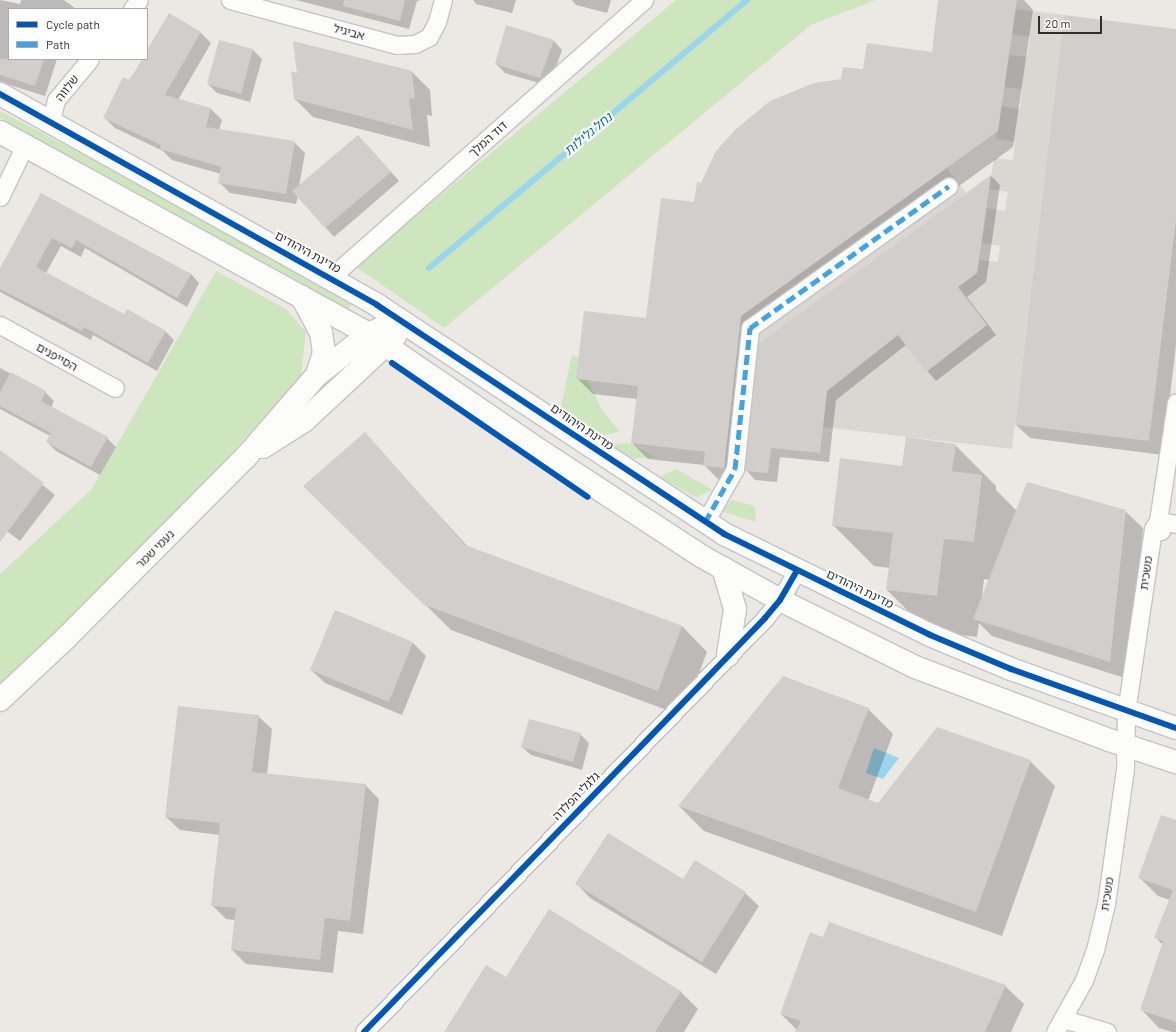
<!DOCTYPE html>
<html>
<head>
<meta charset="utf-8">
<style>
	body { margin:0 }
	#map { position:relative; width:1176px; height:1032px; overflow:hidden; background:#ece8e4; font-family:Barlow,"Noto Sans Hebrew",sans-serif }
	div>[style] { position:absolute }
	.green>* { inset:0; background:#cee6be }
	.plaza>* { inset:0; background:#dad6d2 }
	.water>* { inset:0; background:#99d6ec }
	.shadow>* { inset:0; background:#0003 }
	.stream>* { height:6px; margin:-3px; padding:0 3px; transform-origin:3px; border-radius:3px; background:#99d6ec }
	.building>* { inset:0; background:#d1cecb }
	.roads { filter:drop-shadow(1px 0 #c5c4c5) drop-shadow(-1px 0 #c5c4c5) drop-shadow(0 1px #c5c4c5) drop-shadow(0 -1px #c5c4c5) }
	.street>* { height:17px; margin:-8.5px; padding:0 8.5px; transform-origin:8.5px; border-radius:8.5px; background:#fcfcfb }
	.secondary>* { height:22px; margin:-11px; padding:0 11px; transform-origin:11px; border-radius:11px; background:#fcfcfb }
	.quiet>* { height:5px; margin-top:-2.5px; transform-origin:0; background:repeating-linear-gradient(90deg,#3ea3eb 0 10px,transparent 0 15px) }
	.cycleway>* { height:6px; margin:-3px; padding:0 3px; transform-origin:3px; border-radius:3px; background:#0057b8 }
	span { translate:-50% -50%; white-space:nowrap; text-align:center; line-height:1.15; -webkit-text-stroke:4px #fff; paint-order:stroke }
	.street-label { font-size:12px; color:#2e2e2e }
	.water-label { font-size:13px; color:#0d6fa3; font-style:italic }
	.legend { position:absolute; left:8px; top:8px; width:140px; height:52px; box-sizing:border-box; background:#fff; border:1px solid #ababab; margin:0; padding:5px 7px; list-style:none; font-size:12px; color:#2e2e2e }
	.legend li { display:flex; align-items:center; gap:8px; height:20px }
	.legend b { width:20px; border:1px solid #ababab }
	.scale { position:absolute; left:1038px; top:16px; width:64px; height:18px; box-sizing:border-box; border:2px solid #2e2e2e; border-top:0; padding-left:5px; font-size:12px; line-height:14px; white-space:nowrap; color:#2e2e2e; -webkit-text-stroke:3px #fff; paint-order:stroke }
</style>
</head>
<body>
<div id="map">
	<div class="green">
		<div style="clip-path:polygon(676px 0,876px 0,811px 25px,444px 328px,355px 266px)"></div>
		<div style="clip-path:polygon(0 111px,84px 155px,354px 301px,347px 310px,0 118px)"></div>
		<div style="clip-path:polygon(216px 271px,286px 309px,306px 332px,300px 383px,275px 405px,65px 639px,0 688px,0 574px,92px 489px)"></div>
		<div style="clip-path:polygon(572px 355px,581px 358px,584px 372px,602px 410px,620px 432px,593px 437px,559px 416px)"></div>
		<div style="clip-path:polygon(630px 443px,640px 449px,655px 457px,629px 459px,606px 445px)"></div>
		<div style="clip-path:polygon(676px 469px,713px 490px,696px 497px,659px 477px)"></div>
		<div style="clip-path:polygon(732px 500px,755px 506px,756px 522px,721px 511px)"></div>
	</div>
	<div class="plaza">
		<div style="clip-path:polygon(1015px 9px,1064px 15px,1012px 449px,823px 427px,827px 391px,898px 335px,926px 372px,987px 325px,958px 287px,977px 273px,979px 260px,998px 262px,1000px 246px,982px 243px,987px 208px,1005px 211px,1008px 192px,989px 189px,994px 158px,1013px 160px,1015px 142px,996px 139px,1001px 106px,1020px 109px,1022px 89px,1004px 87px,1008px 55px,1027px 57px,1030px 37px,1011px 34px)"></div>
		<div style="clip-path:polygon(947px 168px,966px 193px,761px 343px,746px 471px,724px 468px,741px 316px)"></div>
	</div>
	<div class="water">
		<div style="clip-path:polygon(874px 748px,899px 758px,883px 779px,866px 773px)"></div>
	</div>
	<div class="shadow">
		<div style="clip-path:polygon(0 0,20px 4px,21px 0,64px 0,76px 9px,9px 9px,9px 59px,57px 59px,45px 96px,0 82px)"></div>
		<div style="clip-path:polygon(296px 0,421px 0,417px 1px,409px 29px)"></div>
		<div style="clip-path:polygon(473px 0,516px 0,512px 13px,476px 4px)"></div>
		<div style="clip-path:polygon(572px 0,611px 0,607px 13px,576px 5px)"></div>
		<div style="clip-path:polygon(939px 0,1024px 0,1033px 10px,1013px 147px,757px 332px,740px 483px,720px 481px,704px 465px,648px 459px,632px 443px,637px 399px,593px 394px,577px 378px,647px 319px,701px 184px,842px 80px,864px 70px,933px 53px)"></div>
		<div style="clip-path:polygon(169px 14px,201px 33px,211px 43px,178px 100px,211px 109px,222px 120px,219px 130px,294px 142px,305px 153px,299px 187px,367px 145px,399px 181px,334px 237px,298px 196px,296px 204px,230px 193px,219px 182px,221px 174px,172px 160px,163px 151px,115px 128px,105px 118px,143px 59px,147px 59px,147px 52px)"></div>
		<div style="clip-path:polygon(1176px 30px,1176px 345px,1163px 455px,1030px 438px,1016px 425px)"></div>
		<div style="clip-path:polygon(220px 41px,253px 50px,262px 59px,250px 102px,217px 93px,208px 84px)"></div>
		<div style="clip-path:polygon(554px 41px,562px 50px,549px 86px,505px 73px,496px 64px)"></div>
		<div style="clip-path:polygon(412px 72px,430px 90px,432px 116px,427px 115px,430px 147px,313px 117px,295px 99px,298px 74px)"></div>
		<div style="clip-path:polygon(991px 176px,1000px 185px,986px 282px,967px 297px,996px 335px,936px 381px,906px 345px,836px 400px,829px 462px,780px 457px,777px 482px,755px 480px,746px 470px,759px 345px)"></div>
		<div style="clip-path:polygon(42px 195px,191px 274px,199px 283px,187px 307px,85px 248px,81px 257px,61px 246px,46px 273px,125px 316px,165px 331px,174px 340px,157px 371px,93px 335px,91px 340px,0 292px,0 270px)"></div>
		<div style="clip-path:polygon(0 368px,45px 392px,54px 401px,51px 408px,107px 438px,116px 447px,100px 475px,56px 451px,47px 442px,50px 436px,0 409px)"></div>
		<div style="clip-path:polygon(364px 433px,469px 548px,682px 626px,707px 652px,683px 716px,451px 630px,330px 511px)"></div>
		<div style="clip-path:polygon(evenodd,955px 445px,996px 486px,996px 490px,1017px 511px,1125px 511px,1143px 528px,1128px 679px,992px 636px,979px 623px,977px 637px,928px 631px,887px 590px,890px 568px,874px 566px,833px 525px,903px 467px,955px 445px,984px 579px,990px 580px,982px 597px,984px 579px)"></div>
		<div style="clip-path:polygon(0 451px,55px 495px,20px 541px,0 526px)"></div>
		<div style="clip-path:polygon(335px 611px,413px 643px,426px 656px,402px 715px,325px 683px,311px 670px)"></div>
		<div style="clip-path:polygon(868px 709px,893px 734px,868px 801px,878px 804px,1030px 761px,1055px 786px,1002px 936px,704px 831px,679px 806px)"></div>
		<div style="clip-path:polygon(258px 716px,272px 729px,267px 774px,365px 785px,379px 799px,363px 934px,338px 931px,333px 973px,246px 964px,232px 950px,235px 920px,226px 919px,212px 905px,220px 835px,180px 830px,166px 817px)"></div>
		<div style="clip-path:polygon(580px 734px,589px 743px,582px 770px,531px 755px,522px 747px)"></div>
		<div style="clip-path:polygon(1176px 821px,1176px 1032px,1172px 1032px,1159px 1028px,1141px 1009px,1163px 945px,1155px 937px,1170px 900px,1158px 896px,1140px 878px)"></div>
		<div style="clip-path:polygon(684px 881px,745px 893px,759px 906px,716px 974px,590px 898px,577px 884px)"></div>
		<div style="clip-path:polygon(824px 938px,1005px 986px,1024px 1004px,1011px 1032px,796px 1032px,797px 1030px,781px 1014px)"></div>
		<div style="clip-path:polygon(507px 978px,680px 991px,698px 1009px,684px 1032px,445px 1032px)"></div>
	</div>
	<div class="stream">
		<div style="left:429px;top:268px;width:416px;rotate:-40.1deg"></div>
	</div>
	<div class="building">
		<div style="clip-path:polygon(344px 0,405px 0,400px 21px,343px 6px)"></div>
		<div style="clip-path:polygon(938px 0,1017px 0,998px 131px,741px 316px,724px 468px,703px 466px,705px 452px,631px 443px,638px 386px,576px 379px,584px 311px,646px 318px,661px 198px,694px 202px,697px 182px,701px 183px,716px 151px,736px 129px,770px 101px,814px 83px,841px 79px,843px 67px,863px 69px,867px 43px,932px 52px)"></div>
		<div style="clip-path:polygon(169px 13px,201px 32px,165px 95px,211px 108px,206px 127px,295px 141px,286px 194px,218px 183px,221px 167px,160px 149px,161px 145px,103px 118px,123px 77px,130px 80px,142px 59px,147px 59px,147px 50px)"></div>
		<div style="clip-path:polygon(1064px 15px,1176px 29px,1176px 220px,1149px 441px,1015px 425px)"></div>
		<div style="clip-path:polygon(506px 25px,554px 40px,540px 78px,495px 64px)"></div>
		<div style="clip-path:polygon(219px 40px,253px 49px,241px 94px,207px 84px)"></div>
		<div style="clip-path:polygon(293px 41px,412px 71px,415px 99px,409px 98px,413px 130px,294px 99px,291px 71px,297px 73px)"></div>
		<div style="clip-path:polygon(0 59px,44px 59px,35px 86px,0 75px)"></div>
		<div style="clip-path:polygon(358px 135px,391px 172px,325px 228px,292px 191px)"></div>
		<div style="clip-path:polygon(991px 175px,977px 273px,958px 287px,987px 325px,926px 372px,898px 335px,827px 391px,820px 453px,771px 448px,768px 473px,745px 471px,758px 344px)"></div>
		<div style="clip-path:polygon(41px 193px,191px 274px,177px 298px,76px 240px,72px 248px,52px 238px,36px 267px,124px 314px,127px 309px,166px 331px,148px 363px,84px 327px,82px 331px,0 289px,0 268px)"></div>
		<div style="clip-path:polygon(11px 372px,46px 391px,41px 401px,108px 437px,91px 467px,46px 442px,51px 433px,0 406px,0 392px)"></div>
		<div style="clip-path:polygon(365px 432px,465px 545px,682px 626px,658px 691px,424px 605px,303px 486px)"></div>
		<div style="clip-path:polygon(906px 437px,956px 444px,952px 471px,982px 475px,974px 542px,944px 539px,937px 596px,886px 590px,893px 533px,832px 526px,840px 458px,902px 466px)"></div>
		<div style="clip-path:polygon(0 450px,44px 483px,0 542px)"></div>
		<div style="clip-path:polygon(1027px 482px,1126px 510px,1110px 662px,973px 619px)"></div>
		<div style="clip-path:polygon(335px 610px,413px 642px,389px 702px,310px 670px)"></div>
		<div style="clip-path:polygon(783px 676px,869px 708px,838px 788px,878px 803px,937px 727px,1031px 760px,976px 912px,678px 806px)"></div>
		<div style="clip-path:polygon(178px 706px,259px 715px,252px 772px,366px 784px,350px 921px,325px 918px,320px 960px,231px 950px,236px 908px,211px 906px,220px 823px,165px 817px)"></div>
		<div style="clip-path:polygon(529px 719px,581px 733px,573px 762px,521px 747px)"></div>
		<div style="clip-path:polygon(1161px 815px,1176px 820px,1176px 1022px,1140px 1010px,1163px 941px,1154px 938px,1173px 890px,1138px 878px)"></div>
		<div style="clip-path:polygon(608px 833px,683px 879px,695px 860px,746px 892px,702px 962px,575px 884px)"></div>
		<div style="clip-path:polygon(549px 909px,681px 991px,655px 1032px,444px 1032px,486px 965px,506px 977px)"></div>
		<div style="clip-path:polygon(829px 922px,1006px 985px,985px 1032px,795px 1032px,801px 1021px,780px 1014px,810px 932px,823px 937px)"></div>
	</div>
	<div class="roads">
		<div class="street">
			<div style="left:230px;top:0;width:173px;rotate:15.1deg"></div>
			<div style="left:397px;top:45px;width:18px;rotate:-3deg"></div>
			<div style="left:415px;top:44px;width:16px;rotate:-27deg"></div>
			<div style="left:429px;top:37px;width:17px;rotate:-62deg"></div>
			<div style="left:437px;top:22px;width:23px;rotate:-75deg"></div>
			<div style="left:132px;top:9px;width:11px;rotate:-52deg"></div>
			<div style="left:51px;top:120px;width:21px;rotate:-76deg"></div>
			<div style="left:56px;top:100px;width:53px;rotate:-50.3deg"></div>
			<div style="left:0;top:197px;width:58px;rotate:-64.3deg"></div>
			<div style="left:331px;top:277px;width:418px;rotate:-41.5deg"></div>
			<div style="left:0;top:325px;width:131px;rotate:28.7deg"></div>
			<div style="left:1158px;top:521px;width:18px;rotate:9deg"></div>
			<div style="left:705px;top:522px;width:61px;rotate:-60.5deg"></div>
			<div style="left:735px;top:469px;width:142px;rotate:-83.9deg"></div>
			<div style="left:750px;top:328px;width:244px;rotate:-35.5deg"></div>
			<div style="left:1161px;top:531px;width:10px;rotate:-107deg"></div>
			<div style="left:1158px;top:521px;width:120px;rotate:-81.4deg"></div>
			<div style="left:1064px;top:1019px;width:45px;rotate:16.8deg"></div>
			<div style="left:364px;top:1032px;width:576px;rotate:-45.91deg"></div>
			<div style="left:765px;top:618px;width:23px;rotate:-50deg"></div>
			<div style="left:780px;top:600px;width:34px;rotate:-60deg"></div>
			<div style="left:1055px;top:1032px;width:60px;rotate:-60.9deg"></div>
			<div style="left:1084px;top:980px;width:32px;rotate:-70deg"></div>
			<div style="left:1095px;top:950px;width:47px;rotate:-76.6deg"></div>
			<div style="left:1106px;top:904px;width:136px;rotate:-82deg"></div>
			<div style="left:1125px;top:769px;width:57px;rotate:-89deg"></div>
			<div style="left:1126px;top:712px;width:185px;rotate:-81.6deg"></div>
			<div style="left:1153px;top:529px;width:9px;rotate:-58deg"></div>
		</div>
		<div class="secondary">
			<div style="left:0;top:94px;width:432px;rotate:29.2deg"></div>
			<div style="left:377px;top:305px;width:416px;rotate:33.4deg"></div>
			<div style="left:724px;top:534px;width:229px;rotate:26.1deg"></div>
			<div style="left:930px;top:635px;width:88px;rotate:22.8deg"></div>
			<div style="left:1011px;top:669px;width:175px;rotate:19.7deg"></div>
			<div style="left:0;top:132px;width:421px;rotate:28.7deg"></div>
			<div style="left:369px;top:334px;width:195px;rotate:34.3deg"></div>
			<div style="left:530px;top:444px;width:204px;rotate:33.2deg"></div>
			<div style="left:701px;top:556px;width:90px;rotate:29.1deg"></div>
			<div style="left:780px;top:600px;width:151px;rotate:26.4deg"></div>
			<div style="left:915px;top:667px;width:207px;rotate:20.6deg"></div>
			<div style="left:1109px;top:740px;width:71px;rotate:18.2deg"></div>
			<div style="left:302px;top:297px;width:40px;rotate:62deg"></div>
			<div style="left:321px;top:332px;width:21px;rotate:82deg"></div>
			<div style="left:324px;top:353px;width:23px;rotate:108deg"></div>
			<div style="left:263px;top:447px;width:49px;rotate:-32.4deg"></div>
			<div style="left:304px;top:421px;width:125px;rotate:-43deg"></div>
			<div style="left:723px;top:568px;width:43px;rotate:73.7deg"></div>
			<div style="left:735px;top:609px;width:47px;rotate:98.7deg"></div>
			<div style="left:0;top:700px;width:89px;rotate:-43.2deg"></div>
			<div style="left:65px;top:639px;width:255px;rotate:-45.2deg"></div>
			<div style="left:245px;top:458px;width:110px;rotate:-49.1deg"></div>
			<div style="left:317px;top:375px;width:66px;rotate:-38.3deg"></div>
			<div style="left:369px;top:334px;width:14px;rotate:-25deg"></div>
		</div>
	</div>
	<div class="quiet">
		<div style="left:705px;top:522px;width:61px;rotate:-60.5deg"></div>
		<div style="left:735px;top:469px;width:142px;rotate:-83.9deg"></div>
		<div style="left:750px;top:328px;width:244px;rotate:-35.5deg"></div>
	</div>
	<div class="cycleway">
		<div style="left:0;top:94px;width:432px;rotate:29.2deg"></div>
		<div style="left:377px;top:305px;width:416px;rotate:33.4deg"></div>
		<div style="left:724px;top:534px;width:229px;rotate:26.1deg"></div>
		<div style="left:930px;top:635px;width:88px;rotate:22.8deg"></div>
		<div style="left:1011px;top:669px;width:175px;rotate:19.7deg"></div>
		<div style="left:392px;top:363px;width:237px;rotate:34.4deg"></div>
		<div style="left:364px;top:1032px;width:576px;rotate:-45.91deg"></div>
		<div style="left:765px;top:618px;width:23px;rotate:-50deg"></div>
		<div style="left:780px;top:600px;width:34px;rotate:-60deg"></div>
	</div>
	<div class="street-label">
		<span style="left:349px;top:32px;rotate:15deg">אביגיל</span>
		<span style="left:67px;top:88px;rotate:-52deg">שלווה</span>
		<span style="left:488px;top:139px;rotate:-42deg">דוד המלך</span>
		<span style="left:308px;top:252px;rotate:29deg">מדינת היהודים</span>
		<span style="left:57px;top:357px;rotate:29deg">הסייפנים</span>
		<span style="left:582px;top:427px;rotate:34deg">מדינת היהודים</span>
		<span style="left:155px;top:549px;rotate:-45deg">נעמי שמר</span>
		<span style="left:1146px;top:573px;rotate:-82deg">משכית</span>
		<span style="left:860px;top:589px;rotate:26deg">מדינת היהודים</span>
		<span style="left:576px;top:796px;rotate:-46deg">גלגלי הפלדה</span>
		<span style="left:1107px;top:894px;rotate:-81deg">משכית</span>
	</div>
	<div class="water-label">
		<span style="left:588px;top:134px;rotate:-40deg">נחל גלילות</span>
	</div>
	<ul class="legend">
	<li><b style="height:5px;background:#0057b8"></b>Cycle path</li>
	<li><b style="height:5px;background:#3ea3eb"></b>Path</li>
	</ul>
	<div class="scale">20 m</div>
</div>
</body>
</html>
